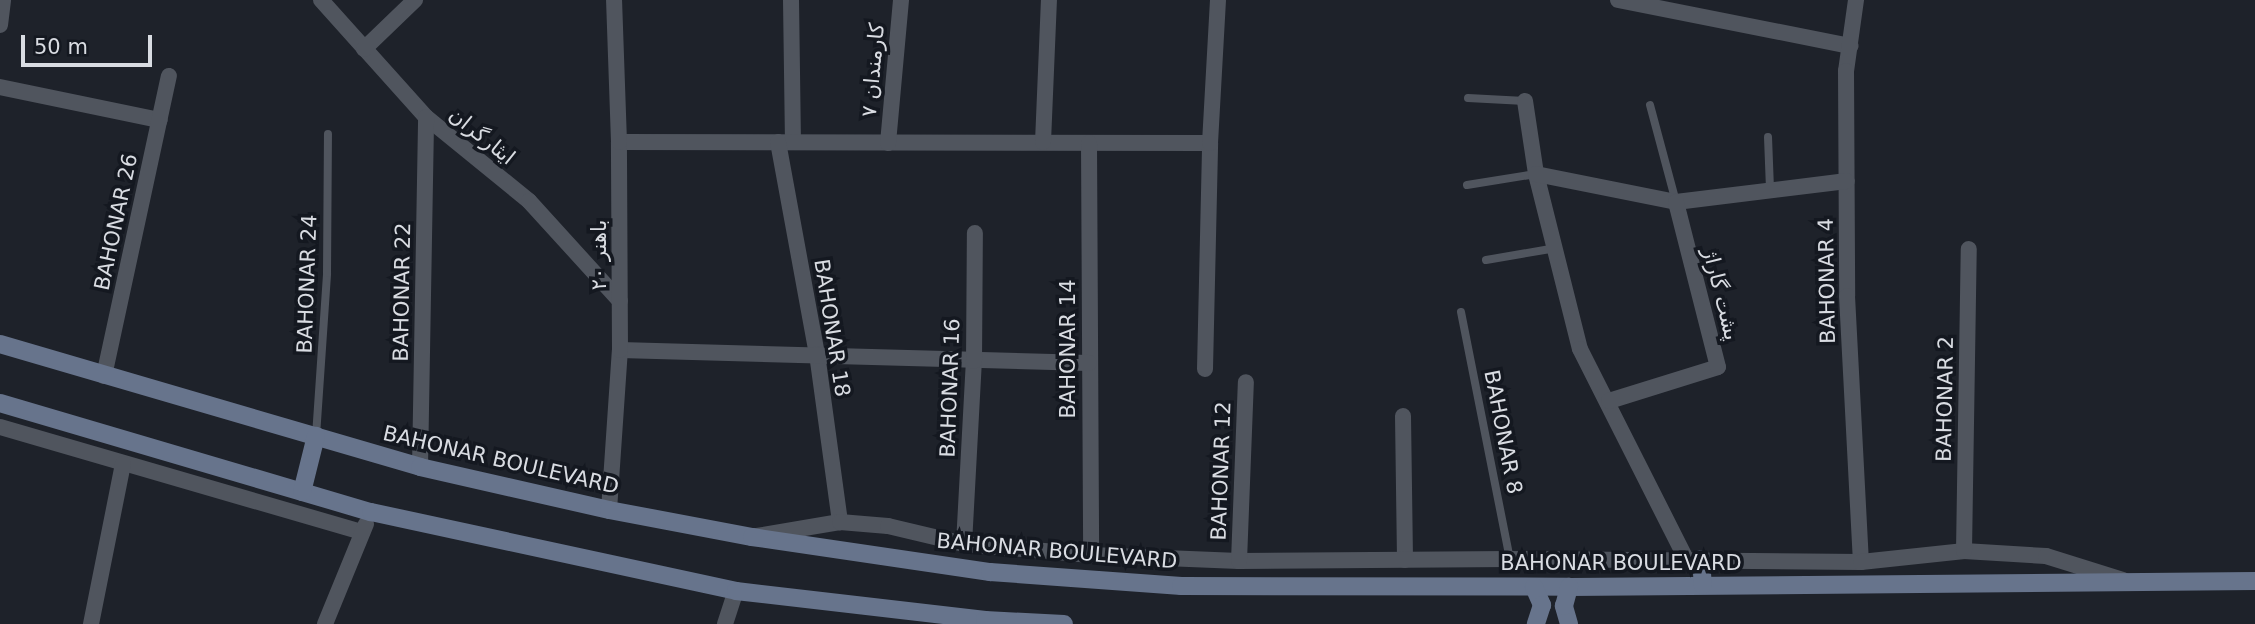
<!DOCTYPE html>
<html>
<head>
<meta charset="utf-8">
<style>
	body { margin:0 }
	#map { position:relative; width:2255px; height:624px; overflow:hidden; background:#1e222a; font-family:"DejaVu Sans",Vazirmatn,sans-serif }
	div>[style] { position:absolute }
	.service>* { height:8px; margin:-4px; padding:0 4px; transform-origin:4px; border-radius:4px; background:#50555e }
	.minor>* { height:16px; margin:-8px; padding:0 8px; transform-origin:8px; border-radius:8px; background:#50555e }
	.secondary>* { height:18px; margin:-9px; padding:0 9px; transform-origin:9px; border-radius:9px; background:#67748c }
	span { translate:-50% -50%; white-space:nowrap; text-align:center; line-height:1.15; -webkit-text-stroke:7px #141820; paint-order:stroke }
	.street-label { font-size:21px; color:#d9dce2 }
	.scale { position:absolute; left:21px; top:35px; width:131px; height:32px; box-sizing:border-box; border:4px solid #d9dce2; border-top:0; padding-left:9px; font-size:21px; line-height:24px; white-space:nowrap; color:#d9dce2; -webkit-text-stroke:5px #141820; paint-order:stroke }
</style>
</head>
<body>
<div id="map">
	<div class="service">
		<div style="left:1468px;top:98px;width:57px;rotate:3deg"></div>
		<div style="left:1650px;top:105px;width:100px;rotate:75deg"></div>
		<div style="left:1768px;top:137px;width:53px;rotate:87.8deg"></div>
		<div style="left:1467px;top:185px;width:70px;rotate:-9.1deg"></div>
		<div style="left:1486px;top:260px;width:71px;rotate:-9.7deg"></div>
		<div style="left:1461px;top:312px;width:252px;rotate:78.8deg"></div>
		<div style="left:316px;top:436px;width:163px;rotate:-86.1deg"></div>
		<div style="left:327px;top:273px;width:139px;rotate:-89.6deg"></div>
	</div>
	<div class="minor">
		<div style="left:321px;top:0;width:157px;rotate:48.1deg"></div>
		<div style="left:426px;top:117px;width:133px;rotate:39.2deg"></div>
		<div style="left:529px;top:201px;width:135px;rotate:47.7deg"></div>
		<div style="left:791px;top:0;width:142px;rotate:89.2deg"></div>
		<div style="left:1618px;top:0;width:237px;rotate:11.2deg"></div>
		<div style="left:1856px;top:0;width:72px;rotate:98deg"></div>
		<div style="left:1846px;top:71px;width:225px;rotate:89.7deg"></div>
		<div style="left:1847px;top:296px;width:266px;rotate:87deg"></div>
		<div style="left:0;top:25px;width:25px;rotate:-83deg"></div>
		<div style="left:364px;top:49px;width:71px;rotate:-43.9deg"></div>
		<div style="left:0;top:87px;width:163px;rotate:11.7deg"></div>
		<div style="left:1525px;top:101px;width:74px;rotate:81.4deg"></div>
		<div style="left:1536px;top:174px;width:180px;rotate:75.9deg"></div>
		<div style="left:1580px;top:349px;width:235px;rotate:63.2deg"></div>
		<div style="left:619px;top:142px;width:591px;rotate:0.1deg"></div>
		<div style="left:778px;top:142px;width:216px;rotate:79.6deg"></div>
		<div style="left:817px;top:354px;width:170px;rotate:82.2deg"></div>
		<div style="left:1043px;top:142px;width:142px;rotate:-87.6deg"></div>
		<div style="left:888px;top:143px;width:144px;rotate:-84.8deg"></div>
		<div style="left:1089px;top:143px;width:412px;rotate:89.7deg"></div>
		<div style="left:1536px;top:174px;width:143px;rotate:11.3deg"></div>
		<div style="left:1676px;top:202px;width:172px;rotate:-7deg"></div>
		<div style="left:620px;top:350px;width:469px;rotate:1.6deg"></div>
		<div style="left:1205px;top:369px;width:226px;rotate:-88.7deg"></div>
		<div style="left:1210px;top:143px;width:143px;rotate:-86.8deg"></div>
		<div style="left:104px;top:376px;width:307px;rotate:-77.8deg"></div>
		<div style="left:1609px;top:401px;width:114px;rotate:-17.3deg"></div>
		<div style="left:1718px;top:367px;width:170px;rotate:-104.3deg"></div>
		<div style="left:1403px;top:416px;width:144px;rotate:89.2deg"></div>
		<div style="left:0;top:427px;width:377px;rotate:16.2deg"></div>
		<div style="left:420px;top:467px;width:350px;rotate:-89deg"></div>
		<div style="left:609px;top:510px;width:160px;rotate:-86.1deg"></div>
		<div style="left:620px;top:350px;width:208px;rotate:-90.3deg"></div>
		<div style="left:619px;top:142px;width:142px;rotate:-92deg"></div>
		<div style="left:757px;top:536px;width:84px;rotate:-9.6deg"></div>
		<div style="left:840px;top:522px;width:48px;rotate:4.8deg"></div>
		<div style="left:888px;top:526px;width:78px;rotate:13.3deg"></div>
		<div style="left:964px;top:544px;width:127px;rotate:5deg"></div>
		<div style="left:1091px;top:555px;width:148px;rotate:2.3deg"></div>
		<div style="left:1239px;top:561px;width:271px;rotate:-0.4deg"></div>
		<div style="left:1510px;top:559px;width:351px;rotate:0.5deg"></div>
		<div style="left:1861px;top:562px;width:104px;rotate:-6.1deg"></div>
		<div style="left:1964px;top:551px;width:82px;rotate:3.5deg"></div>
		<div style="left:2046px;top:556px;width:81px;rotate:17.3deg"></div>
		<div style="left:964px;top:544px;width:183px;rotate:-86.9deg"></div>
		<div style="left:974px;top:361px;width:128px;rotate:-89.6deg"></div>
		<div style="left:1964px;top:551px;width:302px;rotate:-89.1deg"></div>
		<div style="left:1239px;top:561px;width:179px;rotate:-87.8deg"></div>
		<div style="left:91px;top:624px;width:163px;rotate:-78.7deg"></div>
		<div style="left:325px;top:624px;width:108px;rotate:-67.7deg"></div>
		<div style="left:725px;top:624px;width:35px;rotate:-72deg"></div>
	</div>
	<div class="secondary">
		<div style="left:0;top:344px;width:438px;rotate:16.3deg"></div>
		<div style="left:420px;top:467px;width:194px;rotate:12.8deg"></div>
		<div style="left:609px;top:510px;width:146px;rotate:10.7deg"></div>
		<div style="left:752px;top:537px;width:241px;rotate:8.4deg"></div>
		<div style="left:990px;top:572px;width:192px;rotate:4.2deg"></div>
		<div style="left:1181px;top:586px;width:388px;rotate:0.1deg"></div>
		<div style="left:1569px;top:587px;width:686px;rotate:-0.5deg"></div>
		<div style="left:0;top:403px;width:387px;rotate:16.4deg"></div>
		<div style="left:371px;top:512px;width:373px;rotate:12.2deg"></div>
		<div style="left:736px;top:591px;width:251px;rotate:6.6deg"></div>
		<div style="left:985px;top:620px;width:79px;rotate:2.9deg"></div>
		<div style="left:302px;top:492px;width:58px;rotate:-76deg"></div>
		<div style="left:1701px;top:559px;width:26px;rotate:86deg"></div>
		<div style="left:1534px;top:587px;width:20px;rotate:66deg"></div>
		<div style="left:1542px;top:605px;width:20px;rotate:108deg"></div>
		<div style="left:1569px;top:624px;width:19px;rotate:-106deg"></div>
		<div style="left:1564px;top:606px;width:20px;rotate:-75deg"></div>
	</div>
	<div class="street-label">
		<span style="left:873px;top:70px;rotate:-85deg">کارمندان ۷</span>
		<span style="left:482px;top:136px;rotate:39deg">ایثارگران</span>
		<span style="left:116px;top:222px;rotate:-78deg">BAHONAR 26</span>
		<span style="left:599px;top:255px;rotate:-90deg">باهنر ۲۰</span>
		<span style="left:1827px;top:281px;rotate:-91deg">BAHONAR 4</span>
		<span style="left:307px;top:284px;rotate:-88deg">BAHONAR 24</span>
		<span style="left:402px;top:292px;rotate:-89deg">BAHONAR 22</span>
		<span style="left:1721px;top:294px;rotate:76deg">پشت گاراژ</span>
		<span style="left:832px;top:328px;rotate:81deg">BAHONAR 18</span>
		<span style="left:1068px;top:349px;rotate:-90deg">BAHONAR 14</span>
		<span style="left:950px;top:388px;rotate:-88deg">BAHONAR 16</span>
		<span style="left:1945px;top:399px;rotate:-89deg">BAHONAR 2</span>
		<span style="left:1503px;top:432px;rotate:79deg">BAHONAR 8</span>
		<span style="left:501px;top:460px;rotate:13deg">BAHONAR BOULEVARD</span>
		<span style="left:1221px;top:471px;rotate:-88deg">BAHONAR 12</span>
		<span style="left:1057px;top:551px;rotate:5deg">BAHONAR BOULEVARD</span>
		<span style="left:1621px;top:563px">BAHONAR BOULEVARD</span>
	</div>
	<div class="scale">50 m</div>
</div>
</body>
</html>
